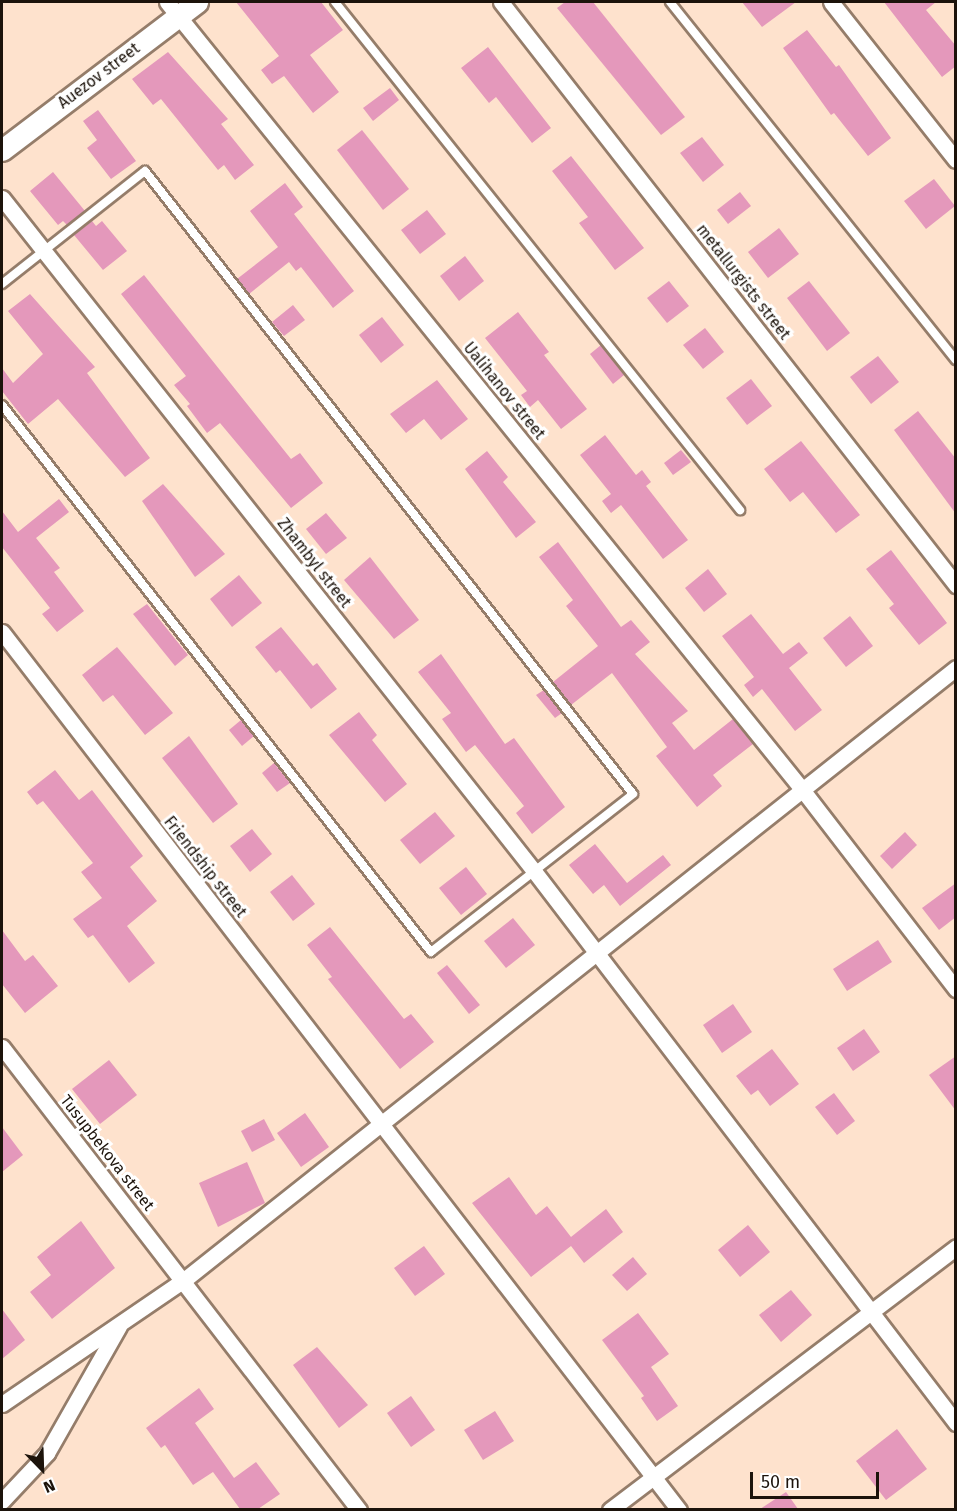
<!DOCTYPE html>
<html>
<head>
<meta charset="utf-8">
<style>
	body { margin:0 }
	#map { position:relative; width:957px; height:1511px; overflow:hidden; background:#fee2cd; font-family:"Fira Sans",sans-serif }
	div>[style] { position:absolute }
	.building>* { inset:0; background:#e498bb }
	.roads { filter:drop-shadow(2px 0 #957d6a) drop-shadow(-2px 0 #957d6a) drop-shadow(0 2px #957d6a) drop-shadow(0 -2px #957d6a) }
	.service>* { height:8px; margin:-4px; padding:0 4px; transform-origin:4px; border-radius:4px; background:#fff }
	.minor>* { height:15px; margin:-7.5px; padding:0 7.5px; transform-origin:7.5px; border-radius:7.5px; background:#fff }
	.secondary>* { height:21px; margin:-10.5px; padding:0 10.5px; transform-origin:10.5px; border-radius:10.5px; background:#fff }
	span { translate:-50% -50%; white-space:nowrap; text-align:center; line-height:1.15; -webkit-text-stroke:6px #fff; paint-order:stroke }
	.street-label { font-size:16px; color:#1c130b }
	.frame { position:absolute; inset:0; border:3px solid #1c130b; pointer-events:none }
	.north { position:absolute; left:12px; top:1439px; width:60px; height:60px; -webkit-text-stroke:4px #fff; paint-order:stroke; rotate:157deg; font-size:16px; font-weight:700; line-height:24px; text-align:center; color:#1c130b }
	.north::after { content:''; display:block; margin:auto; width:21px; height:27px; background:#1c130b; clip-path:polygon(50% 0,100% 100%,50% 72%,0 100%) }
	.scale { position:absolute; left:750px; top:1472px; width:129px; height:27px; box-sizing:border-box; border:3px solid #1c130b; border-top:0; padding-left:8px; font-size:18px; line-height:21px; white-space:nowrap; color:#1c130b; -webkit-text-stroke:4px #fff; paint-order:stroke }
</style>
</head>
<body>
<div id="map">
	<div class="building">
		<div style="clip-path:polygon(236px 2px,321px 2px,343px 30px,310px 55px,339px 92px,313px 113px,284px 76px,272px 84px,261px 70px,279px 56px)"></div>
		<div style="clip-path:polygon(565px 2px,593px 2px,685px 117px,661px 135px,557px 8px)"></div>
		<div style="clip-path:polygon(742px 2px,796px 2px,762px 27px)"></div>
		<div style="clip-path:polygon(884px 2px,936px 2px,926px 10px,956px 46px,956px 66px,942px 77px)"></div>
		<div style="clip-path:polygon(807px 30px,836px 67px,839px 65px,891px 138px,868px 156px,834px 113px,831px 115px,783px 48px)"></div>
		<div style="clip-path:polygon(488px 47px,551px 128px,532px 143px,496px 97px,489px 103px,461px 68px)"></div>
		<div style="clip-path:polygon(168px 52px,228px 119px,221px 124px,254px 165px,235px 180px,224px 165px,218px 170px,161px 99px,153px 105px,132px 79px)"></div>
		<div style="clip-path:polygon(390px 88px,399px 100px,373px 121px,363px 108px)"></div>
		<div style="clip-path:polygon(98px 110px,136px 161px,111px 179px,87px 148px,97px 140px,83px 121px)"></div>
		<div style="clip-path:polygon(362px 130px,409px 189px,383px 210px,337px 150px)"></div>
		<div style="clip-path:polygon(702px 137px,724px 165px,703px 182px,680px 153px)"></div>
		<div style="clip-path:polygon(571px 156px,644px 248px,615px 270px,579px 223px,588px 217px,552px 171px)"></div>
		<div style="clip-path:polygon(53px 172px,85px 211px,67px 225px,63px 221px,58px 225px,30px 191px)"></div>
		<div style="clip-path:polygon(934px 179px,955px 206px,926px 229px,904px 201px)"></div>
		<div style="clip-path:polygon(285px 183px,303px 207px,294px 214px,354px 291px,333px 308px,301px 267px,296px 271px,289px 262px,249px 294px,237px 279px,278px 247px,250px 211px)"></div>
		<div style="clip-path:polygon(740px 192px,751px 206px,728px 224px,717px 210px)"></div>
		<div style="clip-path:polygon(427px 210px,446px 234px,420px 254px,401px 230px)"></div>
		<div style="clip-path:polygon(92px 221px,96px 226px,102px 221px,127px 251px,103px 270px,74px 235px)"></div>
		<div style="clip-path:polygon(779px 228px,799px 254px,768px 278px,748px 252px)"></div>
		<div style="clip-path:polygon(465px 256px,484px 281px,459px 301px,440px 276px)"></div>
		<div style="clip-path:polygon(144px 275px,291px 459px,300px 453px,323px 483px,291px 508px,220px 423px,207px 433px,187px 406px,190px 404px,174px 385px,186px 376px,121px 294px)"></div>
		<div style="clip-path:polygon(669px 281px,689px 306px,667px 323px,647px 298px)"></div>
		<div style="clip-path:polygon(809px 281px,850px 333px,827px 351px,787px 298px)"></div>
		<div style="clip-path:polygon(30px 294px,95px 367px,87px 373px,150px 458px,125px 477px,58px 399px,28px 424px,2px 391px,2px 368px,13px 383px,43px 354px,8px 311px)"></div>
		<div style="clip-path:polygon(293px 305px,305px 320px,284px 336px,272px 322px)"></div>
		<div style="clip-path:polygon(518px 312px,549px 352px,544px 355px,587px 409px,561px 429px,538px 400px,530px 407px,521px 395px,527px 391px,485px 338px)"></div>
		<div style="clip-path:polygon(382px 317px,404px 345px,381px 363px,359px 335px)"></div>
		<div style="clip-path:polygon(705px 328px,724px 352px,703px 369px,683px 345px)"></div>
		<div style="clip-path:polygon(601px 345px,624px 375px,613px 384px,590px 354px)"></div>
		<div style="clip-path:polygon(878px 356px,899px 382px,871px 404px,850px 377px)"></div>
		<div style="clip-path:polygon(751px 379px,772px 406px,747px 425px,726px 398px)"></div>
		<div style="clip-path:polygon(437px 380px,468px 419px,441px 440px,424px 419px,406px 433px,390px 414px)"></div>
		<div style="clip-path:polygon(918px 411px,956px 459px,956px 514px,894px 430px)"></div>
		<div style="clip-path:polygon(605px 435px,636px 475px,642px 470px,651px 482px,646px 486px,688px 540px,663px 559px,621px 505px,611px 513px,602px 501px,611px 494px,580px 455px)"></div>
		<div style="clip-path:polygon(801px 441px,860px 515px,836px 533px,803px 492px,790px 502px,764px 469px)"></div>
		<div style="clip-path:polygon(681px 450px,691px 462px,673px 475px,664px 463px)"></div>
		<div style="clip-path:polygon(487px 451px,508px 477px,503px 482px,536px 522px,516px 538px,465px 469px)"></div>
		<div style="clip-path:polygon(163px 484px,225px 554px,195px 577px,142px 501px)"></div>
		<div style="clip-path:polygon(59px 499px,69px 512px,36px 538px,60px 568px,54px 572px,84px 611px,57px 632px,42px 614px,50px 608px,2px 547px,2px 511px,18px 532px)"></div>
		<div style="clip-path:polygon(326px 513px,347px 538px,326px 554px,306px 529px)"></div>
		<div style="clip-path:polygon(558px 542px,621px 627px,631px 620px,650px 642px,635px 654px,688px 711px,672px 723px,694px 750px,733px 719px,753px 744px,713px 775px,722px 786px,697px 807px,656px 756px,667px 747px,612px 673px,571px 705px,553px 682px,598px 646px,566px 606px,573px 600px,539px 557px)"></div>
		<div style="clip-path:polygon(891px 550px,947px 623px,919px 645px,889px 608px,894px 604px,866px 569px)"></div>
		<div style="clip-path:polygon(370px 557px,419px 620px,394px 639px,344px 580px)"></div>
		<div style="clip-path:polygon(708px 569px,727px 594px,704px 612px,685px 588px)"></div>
		<div style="clip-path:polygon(239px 575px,262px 603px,232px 627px,210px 599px)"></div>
		<div style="clip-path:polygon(147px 604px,188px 655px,175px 666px,133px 614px)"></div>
		<div style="clip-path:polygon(751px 614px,783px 654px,799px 642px,808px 653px,789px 668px,822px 710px,795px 731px,762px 689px,753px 697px,744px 685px,754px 677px,722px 636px)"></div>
		<div style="clip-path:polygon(850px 616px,873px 646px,846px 667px,823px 638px)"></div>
		<div style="clip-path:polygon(281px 627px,313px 666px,317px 663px,337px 689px,311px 709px,280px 670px,276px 673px,255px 647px)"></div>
		<div style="clip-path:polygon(117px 647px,173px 713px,145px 735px,113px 695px,103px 702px,82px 675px)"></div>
		<div style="clip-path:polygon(441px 654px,505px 744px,514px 738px,565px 807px,532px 834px,516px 813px,524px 806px,475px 745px,466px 752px,442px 719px,451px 713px,418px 672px)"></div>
		<div style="clip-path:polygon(544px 690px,562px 713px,555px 718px,536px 695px)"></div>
		<div style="clip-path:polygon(359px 712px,377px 735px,372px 740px,407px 784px,385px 802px,329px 735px)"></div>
		<div style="clip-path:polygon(241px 720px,254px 736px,242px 746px,229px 730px)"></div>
		<div style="clip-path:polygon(189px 736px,238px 804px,213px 823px,162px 758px)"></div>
		<div style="clip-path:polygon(274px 763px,290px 783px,277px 792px,262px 773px)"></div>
		<div style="clip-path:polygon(55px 770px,79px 800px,92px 790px,143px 856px,130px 867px,157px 901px,127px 926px,155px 963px,129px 983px,93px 935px,88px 938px,73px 919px,102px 898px,81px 872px,93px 863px,43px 801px,37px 805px,27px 792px)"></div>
		<div style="clip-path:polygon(435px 812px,455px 836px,420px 864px,400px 840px)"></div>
		<div style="clip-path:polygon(252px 829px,272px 854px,250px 872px,230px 846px)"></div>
		<div style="clip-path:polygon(905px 832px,917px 845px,892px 869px,880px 856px)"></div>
		<div style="clip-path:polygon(595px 844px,627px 883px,663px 855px,671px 865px,620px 906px,604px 885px,593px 894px,569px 865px)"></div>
		<div style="clip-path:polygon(466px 867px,487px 894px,461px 915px,439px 888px)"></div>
		<div style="clip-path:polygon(292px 875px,315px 904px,293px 921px,270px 892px)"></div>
		<div style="clip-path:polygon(956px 883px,956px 917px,939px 930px,922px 908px)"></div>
		<div style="clip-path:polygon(513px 918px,535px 945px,506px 968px,484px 941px)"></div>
		<div style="clip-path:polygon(330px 927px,404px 1019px,411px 1014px,434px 1042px,400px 1069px,328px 979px,332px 977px,307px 945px)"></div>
		<div style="clip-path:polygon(2px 930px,25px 961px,33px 955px,58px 986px,25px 1013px,2px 984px)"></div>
		<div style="clip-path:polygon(878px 940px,892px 962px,847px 991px,833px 969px)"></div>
		<div style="clip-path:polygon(447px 965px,480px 1005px,469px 1014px,437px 973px)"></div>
		<div style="clip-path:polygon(733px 1004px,752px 1032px,722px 1053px,703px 1025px)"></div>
		<div style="clip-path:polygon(864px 1029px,880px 1052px,853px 1071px,837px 1048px)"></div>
		<div style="clip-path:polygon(772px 1049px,799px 1084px,770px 1106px,758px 1090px,751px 1095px,736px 1076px)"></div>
		<div style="clip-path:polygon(956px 1056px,956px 1111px,929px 1075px)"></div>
		<div style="clip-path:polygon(109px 1060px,137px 1095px,100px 1124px,72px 1089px)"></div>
		<div style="clip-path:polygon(834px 1093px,855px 1121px,837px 1135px,815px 1107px)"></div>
		<div style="clip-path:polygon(305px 1113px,329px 1147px,301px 1167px,277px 1133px)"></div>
		<div style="clip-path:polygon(264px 1119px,275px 1140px,252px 1152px,241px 1131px)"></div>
		<div style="clip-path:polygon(2px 1127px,23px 1155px,2px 1172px)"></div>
		<div style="clip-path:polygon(247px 1162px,265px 1203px,218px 1227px,199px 1183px)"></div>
		<div style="clip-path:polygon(509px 1177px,536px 1215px,547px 1206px,571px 1237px,606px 1209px,623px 1232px,584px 1263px,571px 1246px,531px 1277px,472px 1203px)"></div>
		<div style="clip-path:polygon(81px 1221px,115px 1268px,52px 1319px,30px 1292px,51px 1275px,37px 1257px)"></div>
		<div style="clip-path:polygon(748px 1225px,770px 1252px,740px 1277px,718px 1250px)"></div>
		<div style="clip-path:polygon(424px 1246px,445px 1274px,415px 1296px,394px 1268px)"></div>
		<div style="clip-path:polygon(633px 1257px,647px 1274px,627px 1291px,612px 1275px)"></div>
		<div style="clip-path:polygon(791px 1290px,812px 1315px,781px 1342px,759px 1315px)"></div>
		<div style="clip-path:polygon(2px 1309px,25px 1340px,2px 1359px)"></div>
		<div style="clip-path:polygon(638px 1313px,669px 1354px,651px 1367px,678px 1406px,657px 1421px,641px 1398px,644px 1396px,602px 1340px)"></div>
		<div style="clip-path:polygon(317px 1347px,368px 1405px,339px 1428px,293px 1365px)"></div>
		<div style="clip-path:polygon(199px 1388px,214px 1409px,195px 1423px,234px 1478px,256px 1462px,280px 1494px,258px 1509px,240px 1509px,213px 1472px,193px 1485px,165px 1445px,161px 1448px,146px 1428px)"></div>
		<div style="clip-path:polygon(411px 1396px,435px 1430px,411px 1447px,387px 1413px)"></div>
		<div style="clip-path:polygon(495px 1411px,514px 1441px,483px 1460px,464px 1430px)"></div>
		<div style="clip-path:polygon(897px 1429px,927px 1469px,886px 1500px,856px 1461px)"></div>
		<div style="clip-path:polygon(786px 1492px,798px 1509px,760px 1509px)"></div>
	</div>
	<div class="roads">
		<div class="service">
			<div style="left:335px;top:2px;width:650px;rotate:51.44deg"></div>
			<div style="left:670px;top:2px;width:458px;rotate:51.4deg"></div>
			<div style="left:2px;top:284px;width:182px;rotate:-38.3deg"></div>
			<div style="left:145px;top:171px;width:791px;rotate:51.93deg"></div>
			<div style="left:633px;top:794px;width:256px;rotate:142deg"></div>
			<div style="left:431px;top:952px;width:695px;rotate:-128.11deg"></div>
		</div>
		<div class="minor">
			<div style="left:167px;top:2px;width:1010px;rotate:51.11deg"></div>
			<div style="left:801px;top:788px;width:254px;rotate:52.4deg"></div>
			<div style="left:501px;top:2px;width:740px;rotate:52.03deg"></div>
			<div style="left:831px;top:2px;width:201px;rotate:51.7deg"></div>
			<div style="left:2px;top:198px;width:858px;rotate:51.67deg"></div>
			<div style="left:534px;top:871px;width:695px;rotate:52.6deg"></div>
			<div style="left:2px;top:632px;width:1109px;rotate:52.37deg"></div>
			<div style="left:2px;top:1047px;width:585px;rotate:52.37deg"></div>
			<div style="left:2px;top:1404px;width:220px;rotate:-34.3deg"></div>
			<div style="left:184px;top:1280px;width:985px;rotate:-38.41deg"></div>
			<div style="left:2px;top:1501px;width:66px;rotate:-46.8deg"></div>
			<div style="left:47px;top:1453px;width:146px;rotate:-60.4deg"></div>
			<div style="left:610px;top:1510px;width:435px;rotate:-37.2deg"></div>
		</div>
		<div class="secondary">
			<div style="left:2px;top:150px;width:245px;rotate:-37.2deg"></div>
		</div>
	</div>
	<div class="street-label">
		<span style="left:99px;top:76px;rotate:-37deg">Auezov street</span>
		<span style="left:743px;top:282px;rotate:52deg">metallurgists street</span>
		<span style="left:504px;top:391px;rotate:51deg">Ualihanov street</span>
		<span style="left:314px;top:563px;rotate:52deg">Zhambyl street</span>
		<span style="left:205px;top:867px;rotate:52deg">Friendship street</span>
		<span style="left:107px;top:1153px;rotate:52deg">Tusupbekova street</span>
	</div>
	<div class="frame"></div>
	<div class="north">N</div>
	<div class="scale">50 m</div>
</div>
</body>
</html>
